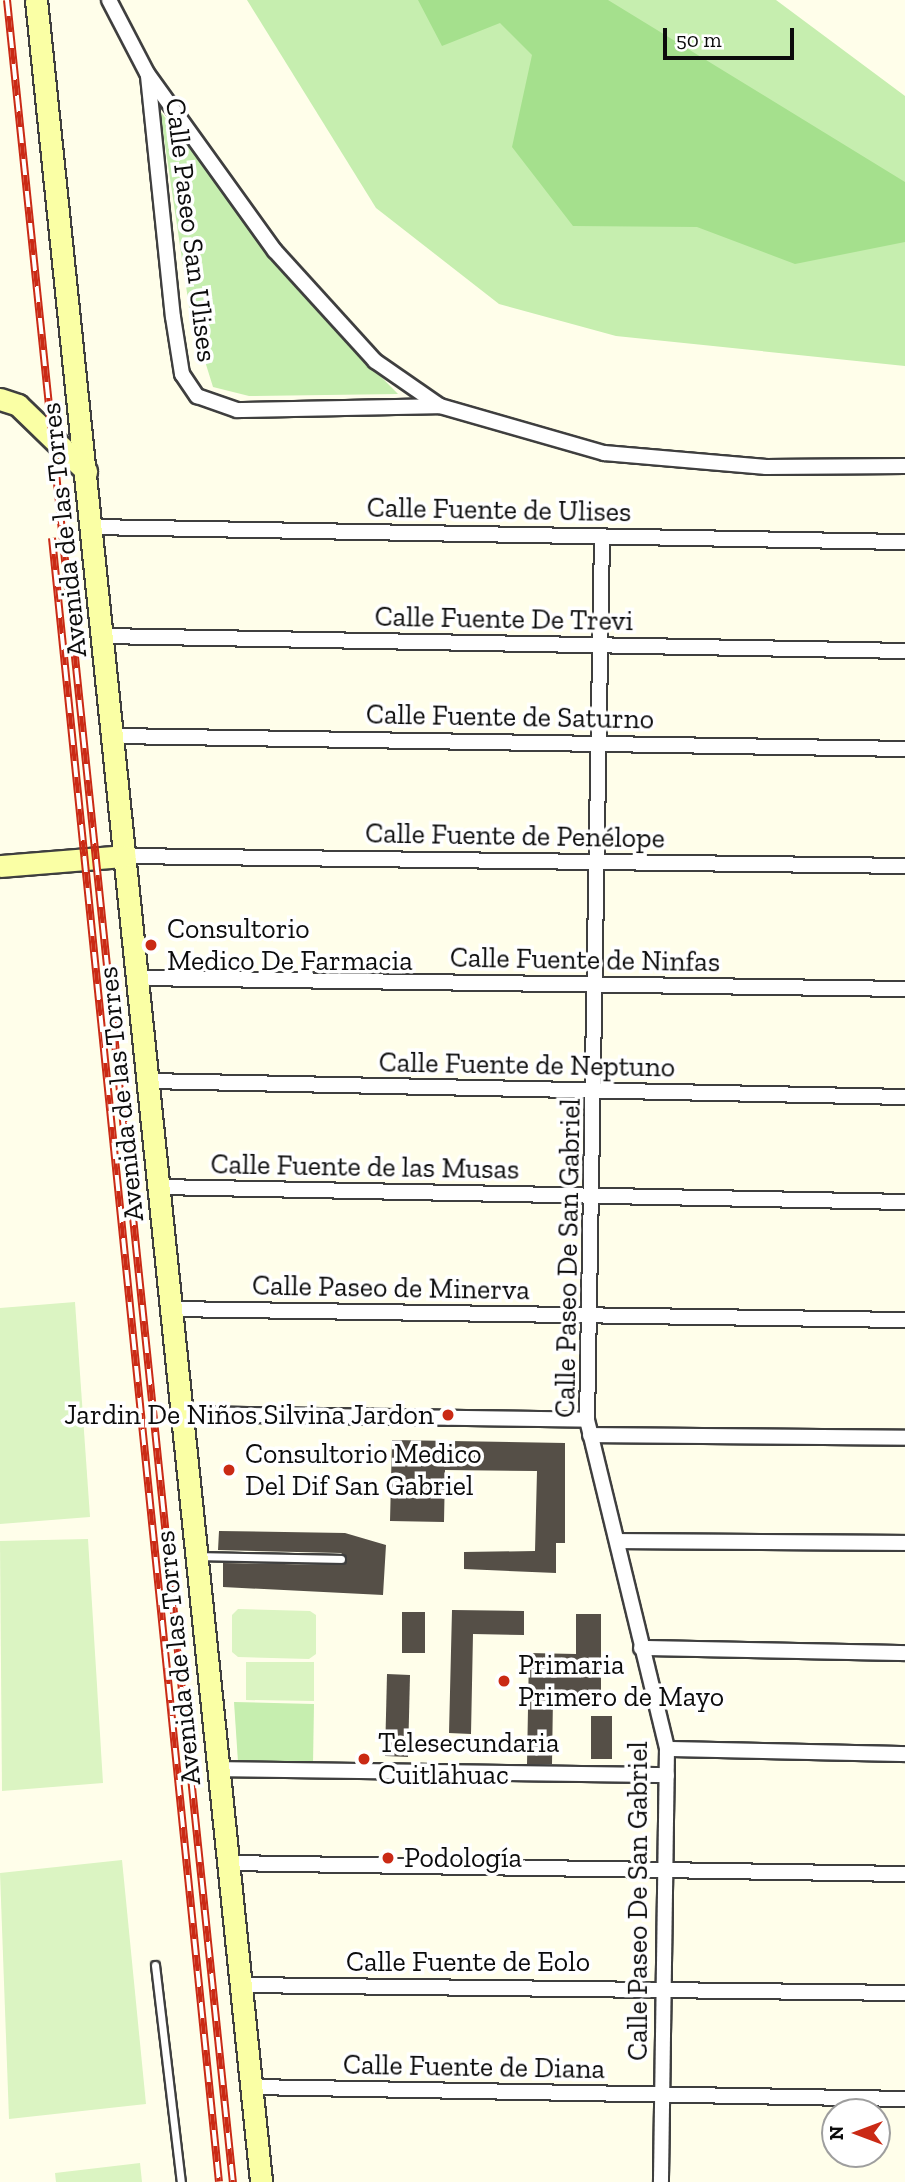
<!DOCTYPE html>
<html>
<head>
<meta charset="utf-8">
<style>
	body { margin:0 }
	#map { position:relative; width:905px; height:2182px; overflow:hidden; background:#fffeea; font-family:"Zilla Slab",serif }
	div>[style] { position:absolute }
	.green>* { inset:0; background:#c6eeaf }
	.forest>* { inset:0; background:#a5e08d }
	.pitch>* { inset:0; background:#dbf4c2 }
	.building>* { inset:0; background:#554f47 }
	.roads { filter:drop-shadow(2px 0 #3f3f3f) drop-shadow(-2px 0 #3f3f3f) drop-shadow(0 2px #3f3f3f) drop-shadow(0 -2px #3f3f3f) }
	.lane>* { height:7px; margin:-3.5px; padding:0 3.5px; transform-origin:3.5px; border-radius:3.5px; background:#fff }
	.street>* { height:14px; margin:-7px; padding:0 7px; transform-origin:7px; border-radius:7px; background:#fff }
	.secondary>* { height:21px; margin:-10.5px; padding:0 10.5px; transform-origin:10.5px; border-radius:10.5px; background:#faffa5 }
	.rail>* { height:8px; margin-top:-4px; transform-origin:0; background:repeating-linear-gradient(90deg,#fff 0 16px,#ca2a15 0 32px); box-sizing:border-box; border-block:2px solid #ca2a15 }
	.dots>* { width:19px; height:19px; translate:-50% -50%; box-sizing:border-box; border:4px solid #fff; border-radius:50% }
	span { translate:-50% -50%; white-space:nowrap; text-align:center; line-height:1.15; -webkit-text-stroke:7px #fff; paint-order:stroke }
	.street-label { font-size:28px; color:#0c0c0c }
	.poi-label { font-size:28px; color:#0c0c0c }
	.left { translate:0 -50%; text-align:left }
	.right { translate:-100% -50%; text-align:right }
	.north { position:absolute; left:821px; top:2098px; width:70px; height:70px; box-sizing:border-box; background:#fff; border:2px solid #9e9e9e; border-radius:50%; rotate:270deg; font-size:19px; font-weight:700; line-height:28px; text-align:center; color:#0c0c0c }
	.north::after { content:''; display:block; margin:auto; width:24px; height:32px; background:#ca2a15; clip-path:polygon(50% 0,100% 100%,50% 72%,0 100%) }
	.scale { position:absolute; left:663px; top:28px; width:131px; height:32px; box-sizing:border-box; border:4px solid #0c0c0c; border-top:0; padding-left:9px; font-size:21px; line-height:24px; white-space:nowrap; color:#0c0c0c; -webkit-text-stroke:5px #fff; paint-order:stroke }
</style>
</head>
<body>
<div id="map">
	<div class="green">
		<div style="clip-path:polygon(247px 0,776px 0,905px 96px,905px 366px,616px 336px,499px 304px,376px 208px)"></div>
		<div style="clip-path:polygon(160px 111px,331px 326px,398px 394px,249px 396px,213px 387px,190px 313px)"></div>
		<div style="clip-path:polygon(234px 1702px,314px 1704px,313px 1764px,238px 1762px)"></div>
	</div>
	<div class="forest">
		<div style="clip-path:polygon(418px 0,608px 0,905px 182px,905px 242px,795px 264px,697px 227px,573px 226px,512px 147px,532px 55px,500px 23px,442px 46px)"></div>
	</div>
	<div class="pitch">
		<div style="clip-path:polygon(75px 1302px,90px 1517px,0 1524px,0 1308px)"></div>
		<div style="clip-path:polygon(88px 1539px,103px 1783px,2px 1791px,0 1541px)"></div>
		<div style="clip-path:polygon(238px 1609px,310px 1611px,316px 1615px,316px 1654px,309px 1659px,238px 1657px,232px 1652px,232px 1615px)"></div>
		<div style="clip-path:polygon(246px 1662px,314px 1662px,314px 1701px,246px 1700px)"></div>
		<div style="clip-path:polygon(122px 1860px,146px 2104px,9px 2119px,0 1873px)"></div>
		<div style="clip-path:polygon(140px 2163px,142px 2182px,56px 2182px,55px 2173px)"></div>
	</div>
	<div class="building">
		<div style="clip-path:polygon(392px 1440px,565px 1443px,565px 1543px,556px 1543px,556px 1573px,464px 1569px,464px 1552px,535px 1551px,537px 1471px,445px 1470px,444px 1522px,390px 1521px)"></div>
		<div style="clip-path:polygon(219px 1531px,345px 1533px,386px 1545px,383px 1595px,223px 1587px,223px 1563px,341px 1565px,347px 1558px,341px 1553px,218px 1550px)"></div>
		<div style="clip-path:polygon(452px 1610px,524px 1611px,524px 1635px,473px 1634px,471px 1734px,449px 1733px)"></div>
		<div style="clip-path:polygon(402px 1612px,425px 1612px,425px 1653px,402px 1653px)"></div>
		<div style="clip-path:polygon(576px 1614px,601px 1614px,601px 1697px,553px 1697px,552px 1764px,527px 1764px,529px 1653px,576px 1654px)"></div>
		<div style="clip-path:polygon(387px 1674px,410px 1675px,408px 1757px,385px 1756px)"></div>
		<div style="clip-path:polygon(591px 1716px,612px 1716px,612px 1759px,591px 1759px)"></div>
	</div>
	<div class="roads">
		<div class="lane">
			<div style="left:198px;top:1556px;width:143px;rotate:1.2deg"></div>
			<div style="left:155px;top:1965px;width:219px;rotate:83.2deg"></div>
		</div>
		<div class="street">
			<div style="left:109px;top:0;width:82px;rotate:62.5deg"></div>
			<div style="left:147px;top:73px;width:219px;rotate:54.3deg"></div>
			<div style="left:275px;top:251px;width:149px;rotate:47.7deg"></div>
			<div style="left:375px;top:361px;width:79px;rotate:34.7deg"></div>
			<div style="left:440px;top:406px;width:171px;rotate:16deg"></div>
			<div style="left:604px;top:453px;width:163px;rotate:4.9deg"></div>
			<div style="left:766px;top:467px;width:139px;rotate:-0.4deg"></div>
			<div style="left:148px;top:76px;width:242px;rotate:84.1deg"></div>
			<div style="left:173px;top:317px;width:58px;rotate:81deg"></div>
			<div style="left:182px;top:374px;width:27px;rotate:56deg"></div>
			<div style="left:197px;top:396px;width:42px;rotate:19.3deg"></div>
			<div style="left:237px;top:410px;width:203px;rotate:-1.1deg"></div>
			<div style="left:92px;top:527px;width:813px;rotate:1.06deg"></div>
			<div style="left:602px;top:536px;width:884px;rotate:90.97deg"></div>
			<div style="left:587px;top:1420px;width:339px;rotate:76.3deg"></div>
			<div style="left:667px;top:1749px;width:433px;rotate:90.8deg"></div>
			<div style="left:103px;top:636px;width:802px;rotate:1.07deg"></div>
			<div style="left:115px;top:736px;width:790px;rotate:0.94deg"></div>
			<div style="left:125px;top:856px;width:780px;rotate:0.73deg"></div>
			<div style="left:138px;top:978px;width:767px;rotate:0.82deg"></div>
			<div style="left:148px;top:1081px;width:757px;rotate:1.21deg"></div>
			<div style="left:159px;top:1187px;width:746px;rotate:1.15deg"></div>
			<div style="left:170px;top:1309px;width:735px;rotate:0.86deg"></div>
			<div style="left:182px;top:1414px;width:405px;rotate:0.8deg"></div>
			<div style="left:590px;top:1435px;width:315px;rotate:0.5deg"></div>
			<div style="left:617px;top:1541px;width:288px;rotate:0.4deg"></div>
			<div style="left:641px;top:1648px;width:264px;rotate:1.1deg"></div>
			<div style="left:667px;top:1749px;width:238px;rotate:1.2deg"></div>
			<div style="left:218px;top:1769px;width:449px;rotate:0.8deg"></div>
			<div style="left:227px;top:1863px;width:678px;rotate:0.93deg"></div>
			<div style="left:241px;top:1985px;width:664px;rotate:0.69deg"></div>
			<div style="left:251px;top:2087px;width:654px;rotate:1.05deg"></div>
		</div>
		<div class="secondary">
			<div style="left:36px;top:0;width:2194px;rotate:84.11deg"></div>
			<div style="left:0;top:399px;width:19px;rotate:18deg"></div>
			<div style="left:18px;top:405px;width:95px;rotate:44.1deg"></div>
			<div style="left:0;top:866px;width:125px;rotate:-4.6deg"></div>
		</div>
	</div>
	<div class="rail">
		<div style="left:7px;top:0;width:2194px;rotate:84.09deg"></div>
		<div style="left:52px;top:538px;width:1652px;rotate:84.2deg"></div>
	</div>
	<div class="dots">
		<div style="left:151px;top:945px;background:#ca2a15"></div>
		<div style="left:448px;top:1415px;background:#ca2a15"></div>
		<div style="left:229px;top:1470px;background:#ca2a15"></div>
		<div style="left:504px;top:1681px;background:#ca2a15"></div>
		<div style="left:364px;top:1759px;background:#ca2a15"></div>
		<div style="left:388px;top:1858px;background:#ca2a15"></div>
	</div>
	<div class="street-label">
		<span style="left:191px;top:230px;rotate:83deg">Calle Paseo San Ulises</span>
		<span style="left:499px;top:510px;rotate:1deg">Calle Fuente de Ulises</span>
		<span style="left:64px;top:530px;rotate:-96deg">Avenida de las Torres</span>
		<span style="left:504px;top:619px;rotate:1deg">Calle Fuente De Trevi</span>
		<span style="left:510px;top:717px;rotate:1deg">Calle Fuente de Saturno</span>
		<span style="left:515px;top:836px;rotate:1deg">Calle Fuente de Penélope</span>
		<span style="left:585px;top:960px;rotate:1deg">Calle Fuente de Ninfas</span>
		<span style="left:527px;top:1065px;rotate:1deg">Calle Fuente de Neptuno</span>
		<span style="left:121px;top:1094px;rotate:-96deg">Avenida de las Torres</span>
		<span style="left:365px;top:1167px;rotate:1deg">Calle Fuente de las Musas</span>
		<span style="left:568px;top:1258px;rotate:-89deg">Calle Paseo De San Gabriel</span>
		<span style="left:391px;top:1288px;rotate:1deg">Calle Paseo de Minerva</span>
		<span style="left:178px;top:1658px;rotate:-96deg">Avenida de las Torres</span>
		<span style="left:638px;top:1901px;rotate:-90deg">Calle Paseo De San Gabriel</span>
		<span style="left:468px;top:1962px">Calle Fuente de Eolo</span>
		<span style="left:474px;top:2067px;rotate:1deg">Calle Fuente de Diana</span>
	</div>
	<div class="poi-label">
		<span class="left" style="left:167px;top:945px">Consultorio<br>Medico De Farmacia</span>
		<span class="right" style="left:434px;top:1415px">Jardin De Niños Silvina Jardon</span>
		<span class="left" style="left:245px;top:1470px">Consultorio Medico<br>Del Dif San Gabriel</span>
		<span class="left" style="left:518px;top:1681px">Primaria<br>Primero de Mayo</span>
		<span class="left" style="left:378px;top:1759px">Telesecundaria<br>Cuitlahuac</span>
		<span class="left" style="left:404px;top:1858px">Podología</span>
	</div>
	<div class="north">N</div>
	<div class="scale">50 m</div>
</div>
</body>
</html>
